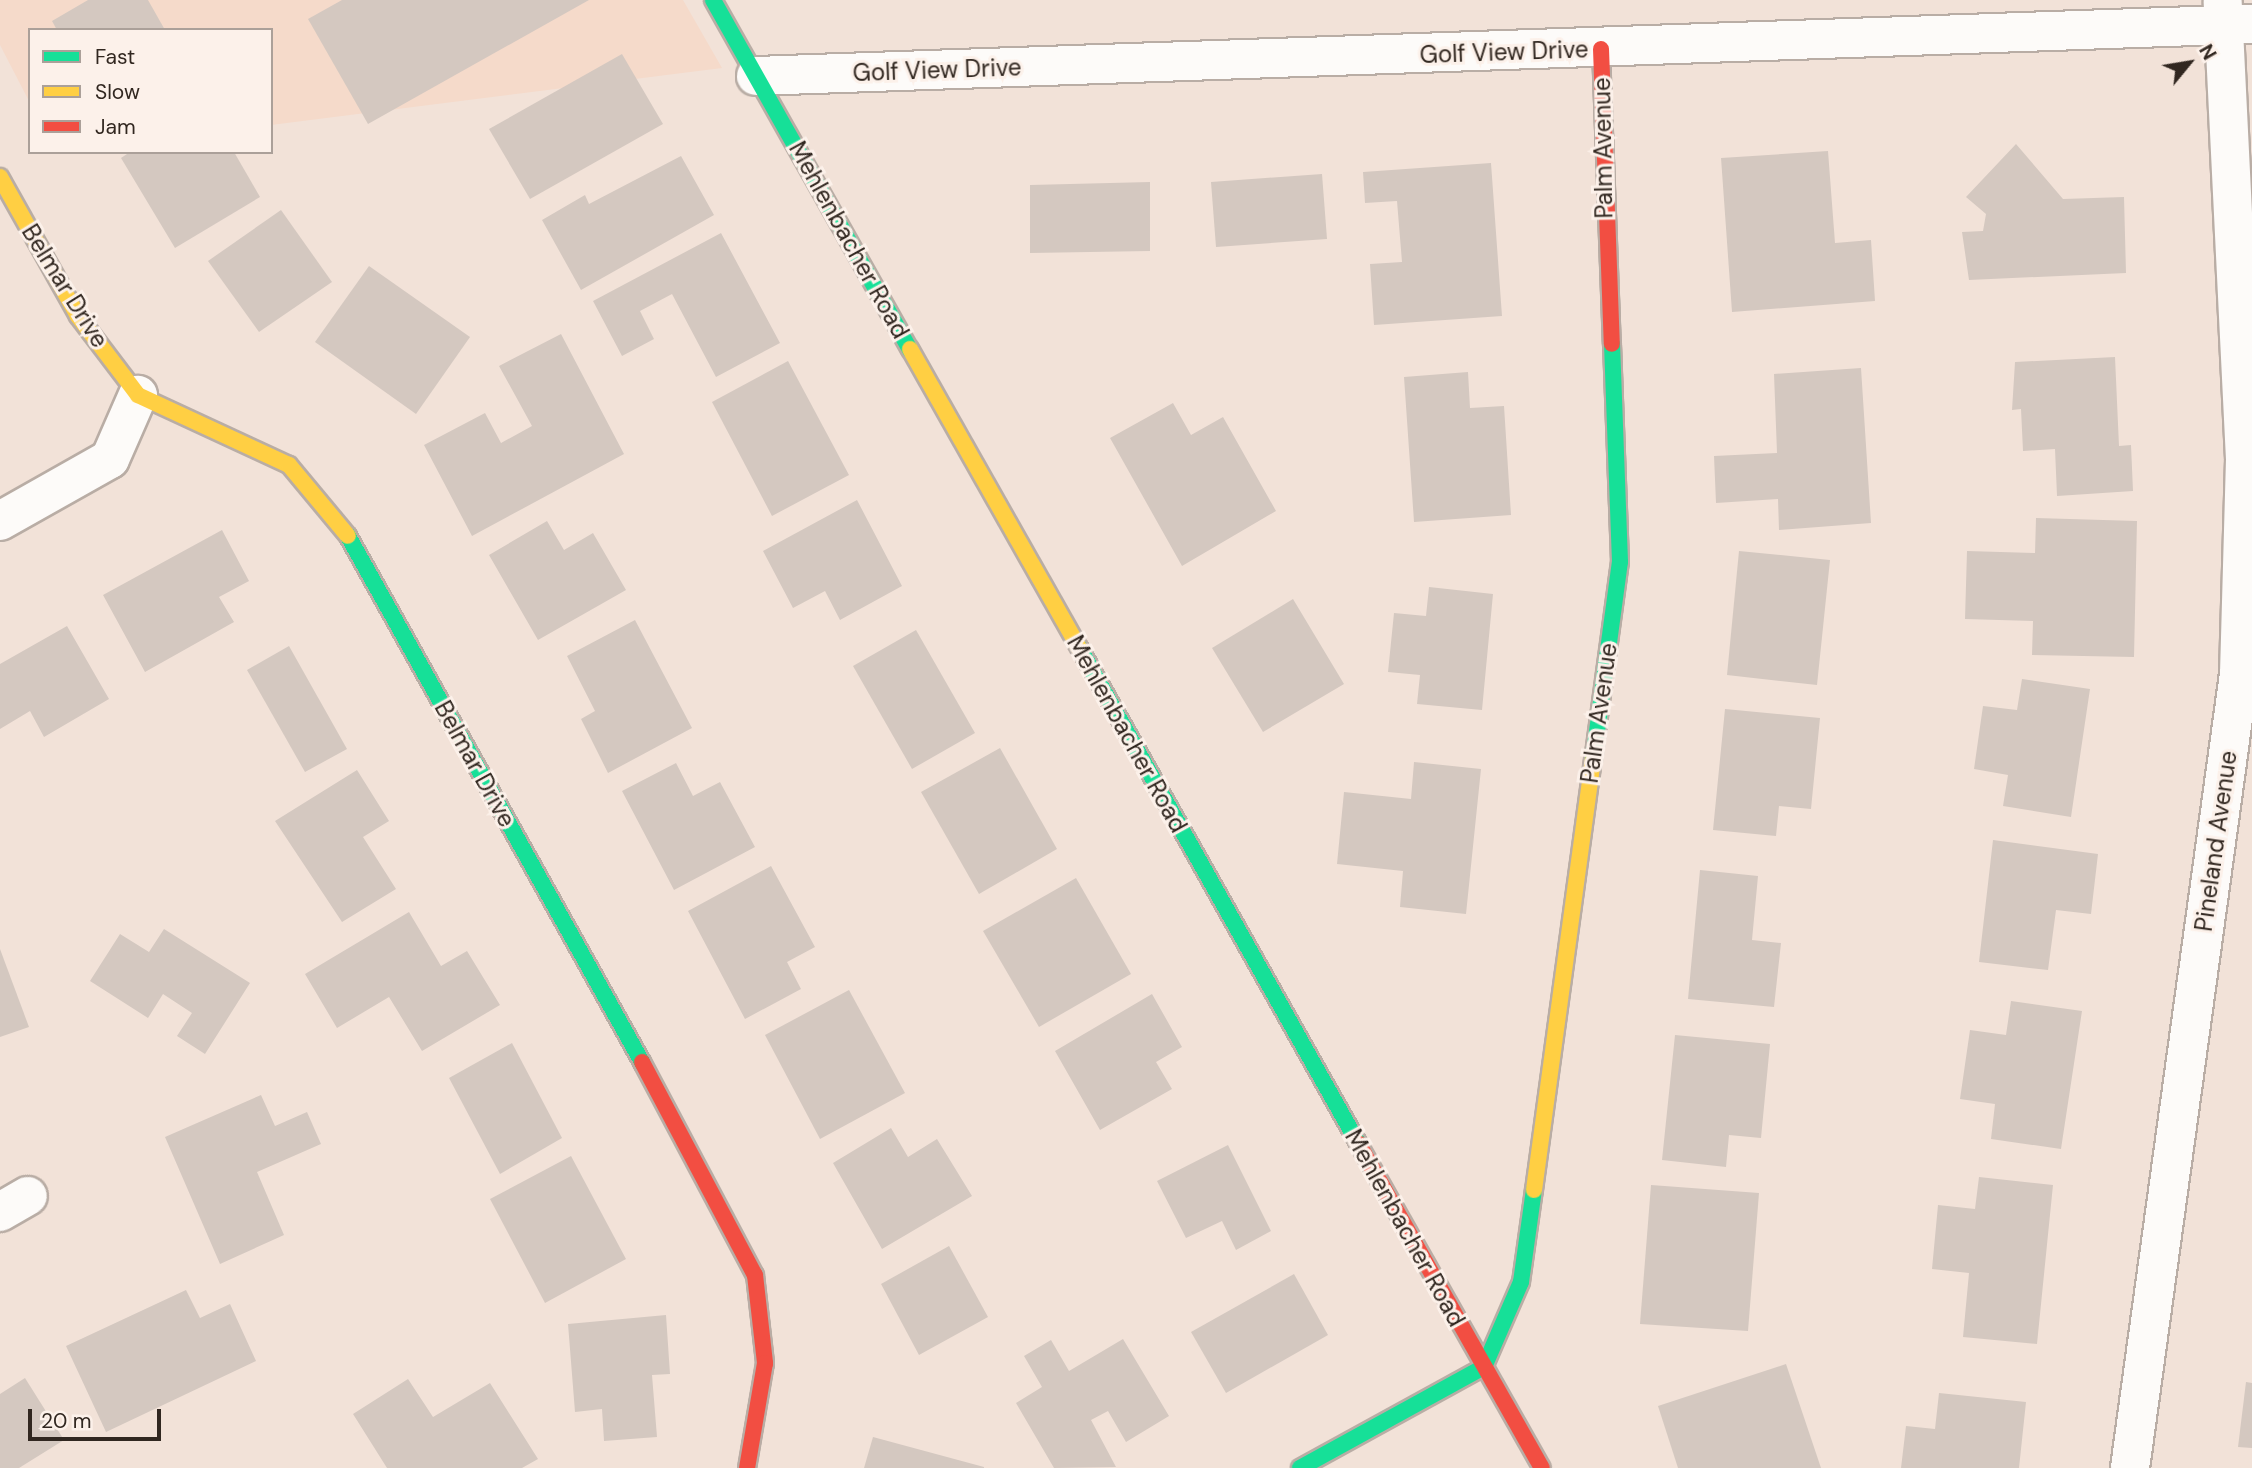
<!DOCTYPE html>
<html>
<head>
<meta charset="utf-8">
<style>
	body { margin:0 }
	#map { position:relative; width:2252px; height:1468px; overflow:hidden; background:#f2e2d8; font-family:"DM Sans",sans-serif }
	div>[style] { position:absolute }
	.built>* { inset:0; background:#f5daca }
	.building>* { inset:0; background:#d4c8c0 }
	.roads { filter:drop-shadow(2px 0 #b9ada5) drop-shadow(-2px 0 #b9ada5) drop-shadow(0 2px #b9ada5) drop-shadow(0 -2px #b9ada5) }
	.street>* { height:38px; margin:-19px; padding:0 19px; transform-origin:19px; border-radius:19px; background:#fdfbf9 }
	.fast>* { height:16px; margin:-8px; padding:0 8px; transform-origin:8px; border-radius:8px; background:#16e098 }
	.slow>* { height:16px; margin:-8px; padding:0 8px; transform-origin:8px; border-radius:8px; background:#ffcf43 }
	.jam>* { height:16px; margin:-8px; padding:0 8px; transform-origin:8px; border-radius:8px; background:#f24e42 }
	span { translate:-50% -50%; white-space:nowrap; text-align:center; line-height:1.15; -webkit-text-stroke:6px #fcf1ea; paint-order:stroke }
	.street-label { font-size:24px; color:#312720 }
	.legend { position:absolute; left:28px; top:28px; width:245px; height:126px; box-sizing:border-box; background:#fcf1ea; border:2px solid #aba099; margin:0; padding:9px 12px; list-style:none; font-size:21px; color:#312720 }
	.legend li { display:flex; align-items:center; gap:14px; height:35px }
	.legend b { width:35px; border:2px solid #aba099 }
	.north { position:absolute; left:2154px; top:28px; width:70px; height:70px; -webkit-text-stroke:5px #fcf1ea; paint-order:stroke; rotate:60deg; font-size:19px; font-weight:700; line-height:28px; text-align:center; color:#312720 }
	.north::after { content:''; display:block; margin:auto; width:24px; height:32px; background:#312720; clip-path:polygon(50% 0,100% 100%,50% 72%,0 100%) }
	.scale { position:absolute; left:28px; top:1409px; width:133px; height:32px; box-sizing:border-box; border:4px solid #312720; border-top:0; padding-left:9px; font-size:21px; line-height:24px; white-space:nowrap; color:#312720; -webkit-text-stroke:5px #fcf1ea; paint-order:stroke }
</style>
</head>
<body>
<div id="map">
	<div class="built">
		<div style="clip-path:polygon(0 0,683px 0,722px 68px,271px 125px,271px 30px,30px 30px,30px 103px,0 45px)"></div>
	</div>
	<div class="building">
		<div style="clip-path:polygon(88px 0,148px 0,165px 30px,57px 30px,52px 21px)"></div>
		<div style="clip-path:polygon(342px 0,589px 0,368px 124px,308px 19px)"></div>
		<div style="clip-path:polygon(622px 54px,663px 124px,530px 199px,489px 129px)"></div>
		<div style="clip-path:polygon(2016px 144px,2063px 199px,2124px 197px,2126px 273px,1969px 280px,1962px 232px,1983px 231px,1986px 214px,1966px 197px)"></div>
		<div style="clip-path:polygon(1828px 151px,1835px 243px,1871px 240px,1875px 301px,1732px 312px,1721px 158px)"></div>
		<div style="clip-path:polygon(130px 152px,234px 152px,260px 197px,175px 248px,121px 158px)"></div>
		<div style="clip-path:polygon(681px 156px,714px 215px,581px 290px,542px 220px,585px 195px,589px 204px)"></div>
		<div style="clip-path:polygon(1491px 163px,1502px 316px,1374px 325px,1370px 264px,1402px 262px,1397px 201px,1365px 203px,1363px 172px)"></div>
		<div style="clip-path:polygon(1322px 174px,1327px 239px,1216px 247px,1211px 182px)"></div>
		<div style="clip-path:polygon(1150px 182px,1150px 251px,1030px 253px,1030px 185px)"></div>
		<div style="clip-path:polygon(281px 210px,332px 282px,259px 332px,208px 261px)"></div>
		<div style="clip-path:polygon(721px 233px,780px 343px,716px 377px,672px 294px,640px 311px,654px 339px,622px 356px,593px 301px)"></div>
		<div style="clip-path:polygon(369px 266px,470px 337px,416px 414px,315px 342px)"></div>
		<div style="clip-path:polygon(561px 334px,624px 454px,472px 536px,424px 445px,485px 413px,501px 443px,532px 426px,499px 366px)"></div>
		<div style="clip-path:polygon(2115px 357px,2119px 446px,2131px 445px,2133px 491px,2057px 496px,2055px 449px,2023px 451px,2021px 409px,2012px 410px,2015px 362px)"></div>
		<div style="clip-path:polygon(788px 361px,849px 475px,772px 516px,712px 402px)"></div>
		<div style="clip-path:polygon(1861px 368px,1871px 523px,1779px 530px,1778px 499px,1716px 503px,1714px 456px,1777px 453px,1774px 374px)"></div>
		<div style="clip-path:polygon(1468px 372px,1470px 408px,1504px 406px,1511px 515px,1414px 522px,1404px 377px)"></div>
		<div style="clip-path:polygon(1173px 403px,1191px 435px,1223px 417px,1276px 511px,1182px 566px,1110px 438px)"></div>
		<div style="clip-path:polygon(857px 500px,902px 586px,840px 620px,825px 591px,793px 608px,763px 551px)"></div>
		<div style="clip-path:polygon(2036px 518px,2137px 521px,2134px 657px,2032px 655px,2033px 621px,1965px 619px,1967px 551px,2035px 553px)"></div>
		<div style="clip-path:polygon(547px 521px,564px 550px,593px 533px,626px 590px,538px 640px,489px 555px)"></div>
		<div style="clip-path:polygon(222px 530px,249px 581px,219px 597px,234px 622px,145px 672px,103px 595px)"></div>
		<div style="clip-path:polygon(1739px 551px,1830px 560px,1817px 685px,1727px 675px)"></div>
		<div style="clip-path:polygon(1429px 587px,1493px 594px,1482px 710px,1417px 704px,1420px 675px,1388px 672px,1394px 613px,1426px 616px)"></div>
		<div style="clip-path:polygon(1293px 599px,1344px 684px,1263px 732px,1212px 648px)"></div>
		<div style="clip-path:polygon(635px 620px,692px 728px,608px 773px,581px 719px,595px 711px,567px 656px)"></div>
		<div style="clip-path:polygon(67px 626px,109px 699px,44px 737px,30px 711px,0 729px,0 664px)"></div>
		<div style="clip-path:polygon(916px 630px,975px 733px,912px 769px,853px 666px)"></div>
		<div style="clip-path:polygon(289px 646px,347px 749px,305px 772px,247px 670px)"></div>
		<div style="clip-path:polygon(2022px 679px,2090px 689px,2071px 817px,2003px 806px,2008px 775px,1974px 769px,1983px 706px,2017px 710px)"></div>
		<div style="clip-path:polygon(1725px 709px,1820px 718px,1811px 809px,1779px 806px,1776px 836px,1713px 830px)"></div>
		<div style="clip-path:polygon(1000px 748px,1057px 849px,979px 894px,921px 792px)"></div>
		<div style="clip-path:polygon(1414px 762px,1481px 769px,1466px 914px,1400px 907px,1403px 871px,1337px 864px,1344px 792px,1411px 799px)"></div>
		<div style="clip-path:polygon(676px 763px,693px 796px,720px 782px,755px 847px,674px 890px,622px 791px)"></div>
		<div style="clip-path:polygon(357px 770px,389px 821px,363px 837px,396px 889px,342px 922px,275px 821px)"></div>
		<div style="clip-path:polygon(1993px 840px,2098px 854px,2091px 914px,2056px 910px,2048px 970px,1979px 962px)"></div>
		<div style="clip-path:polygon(771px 866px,815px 947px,787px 962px,801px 989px,745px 1019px,688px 911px)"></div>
		<div style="clip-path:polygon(1700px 870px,1758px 876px,1752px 940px,1781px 943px,1774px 1007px,1688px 999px)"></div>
		<div style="clip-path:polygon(1076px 878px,1131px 974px,1039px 1027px,983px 931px)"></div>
		<div style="clip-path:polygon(409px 912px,441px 966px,467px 951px,500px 1005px,422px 1051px,389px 997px,337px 1028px,305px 974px)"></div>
		<div style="clip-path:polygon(164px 929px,250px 983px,205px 1054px,177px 1036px,192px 1013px,163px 994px,148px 1018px,90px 981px,120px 934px,149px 952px)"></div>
		<div style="clip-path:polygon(0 949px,29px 1027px,0 1037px)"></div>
		<div style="clip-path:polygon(849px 990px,905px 1093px,820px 1139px,765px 1035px)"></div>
		<div style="clip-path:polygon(1152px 994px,1182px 1047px,1156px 1062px,1172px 1089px,1100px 1130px,1055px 1051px)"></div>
		<div style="clip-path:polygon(2011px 1001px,2082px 1011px,2061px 1149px,1991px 1139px,1995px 1104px,1960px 1099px,1970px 1030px,2006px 1035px)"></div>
		<div style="clip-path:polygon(1675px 1035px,1770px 1044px,1761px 1138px,1729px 1135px,1726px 1167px,1662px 1160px)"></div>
		<div style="clip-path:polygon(512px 1043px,562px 1138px,500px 1174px,449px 1078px)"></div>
		<div style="clip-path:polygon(261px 1095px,275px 1126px,307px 1112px,321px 1144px,257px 1172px,284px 1235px,220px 1264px,165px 1137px)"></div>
		<div style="clip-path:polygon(891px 1128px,908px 1157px,937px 1139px,972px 1196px,882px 1249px,833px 1163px)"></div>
		<div style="clip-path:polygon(1228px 1145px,1271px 1231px,1236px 1250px,1222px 1221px,1186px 1238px,1157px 1181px)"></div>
		<div style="clip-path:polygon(571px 1156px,626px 1259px,545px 1303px,490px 1199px)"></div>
		<div style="clip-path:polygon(1979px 1177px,2053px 1185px,2037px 1344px,1963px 1337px,1969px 1273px,1932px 1269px,1938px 1205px,1975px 1209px)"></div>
		<div style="clip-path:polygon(1651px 1185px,1759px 1193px,1748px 1331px,1640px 1324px)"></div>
		<div style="clip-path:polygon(949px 1246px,988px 1317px,919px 1355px,881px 1284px)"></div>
		<div style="clip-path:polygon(1294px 1274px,1328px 1335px,1226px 1393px,1191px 1332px)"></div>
		<div style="clip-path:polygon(186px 1290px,200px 1318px,230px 1304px,256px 1361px,106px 1432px,66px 1346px)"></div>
		<div style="clip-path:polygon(666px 1315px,670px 1374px,652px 1375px,657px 1437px,604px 1441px,602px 1409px,575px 1412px,568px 1324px)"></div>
		<div style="clip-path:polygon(1123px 1339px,1169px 1416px,1126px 1442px,1108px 1411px,1091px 1420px,1116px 1467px,1054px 1468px,1016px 1403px,1042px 1387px,1024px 1356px,1051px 1340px,1069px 1371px)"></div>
		<div style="clip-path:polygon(1786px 1364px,1821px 1468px,1678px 1468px,1658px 1406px)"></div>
		<div style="clip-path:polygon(25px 1378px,64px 1440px,19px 1468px,0 1468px,0 1394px)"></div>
		<div style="clip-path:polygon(408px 1379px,433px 1417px,490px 1383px,538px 1459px,522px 1468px,387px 1468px,353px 1414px)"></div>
		<div style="clip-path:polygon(2246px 1382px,2252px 1383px,2252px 1448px,2238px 1447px)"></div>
		<div style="clip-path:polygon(1939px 1393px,2026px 1402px,2019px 1468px,1901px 1468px,1906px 1426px,1935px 1429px)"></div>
		<div style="clip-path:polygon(873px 1437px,984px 1467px,984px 1468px,864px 1468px)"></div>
	</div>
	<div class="roads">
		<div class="street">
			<div style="left:756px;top:76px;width:1497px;rotate:-1.99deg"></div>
			<div style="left:0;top:521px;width:126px;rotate:-29.4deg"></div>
			<div style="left:110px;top:459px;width:70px;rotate:-66.4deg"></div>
			<div style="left:0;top:1212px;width:32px;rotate:-30deg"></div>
			<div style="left:2130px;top:1468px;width:801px;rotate:-82.18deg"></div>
			<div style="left:2239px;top:674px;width:215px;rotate:-88.4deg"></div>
			<div style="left:2245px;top:459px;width:458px;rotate:-92.8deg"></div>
		</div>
		<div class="fast">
			<div style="left:713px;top:0;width:401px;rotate:60.6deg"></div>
			<div style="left:348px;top:536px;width:603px;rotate:60.8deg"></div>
			<div style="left:1080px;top:649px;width:567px;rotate:60.63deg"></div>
			<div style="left:1593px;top:761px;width:201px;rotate:-82.3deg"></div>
			<div style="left:1620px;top:562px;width:218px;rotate:-92.1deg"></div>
			<div style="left:1300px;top:1468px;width:210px;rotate:-28.8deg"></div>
			<div style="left:1484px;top:1367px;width:93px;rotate:-66.5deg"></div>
			<div style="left:1521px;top:1282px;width:93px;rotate:-82deg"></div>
		</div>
		<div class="slow">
			<div style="left:0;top:177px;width:159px;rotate:60.7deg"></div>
			<div style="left:78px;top:316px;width:99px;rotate:52.8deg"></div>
			<div style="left:138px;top:395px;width:166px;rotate:24.9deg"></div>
			<div style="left:289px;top:465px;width:92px;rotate:50.3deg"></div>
			<div style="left:910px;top:349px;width:345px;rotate:60.5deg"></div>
			<div style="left:1534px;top:1190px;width:433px;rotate:-82.2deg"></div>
		</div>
		<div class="jam">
			<div style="left:1601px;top:49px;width:295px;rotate:87.9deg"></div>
			<div style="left:642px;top:1062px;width:241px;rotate:62.1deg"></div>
			<div style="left:755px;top:1275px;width:89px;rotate:83.5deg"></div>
			<div style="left:765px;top:1363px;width:107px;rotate:99.7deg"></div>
			<div style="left:1358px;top:1143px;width:373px;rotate:60.5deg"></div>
		</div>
	</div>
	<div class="street-label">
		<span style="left:1504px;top:52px;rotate:-2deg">Golf View Drive</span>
		<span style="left:937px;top:70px;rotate:-2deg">Golf View Drive</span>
		<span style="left:1603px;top:148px;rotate:-91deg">Palm Avenue</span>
		<span style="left:849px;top:240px;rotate:61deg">Mehlenbacher Road</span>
		<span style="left:65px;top:286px;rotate:58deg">Belmar Drive</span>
		<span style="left:1599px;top:713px;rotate:-82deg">Palm Avenue</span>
		<span style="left:1127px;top:734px;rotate:61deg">Mehlenbacher Road</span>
		<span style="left:475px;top:764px;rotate:61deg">Belmar Drive</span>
		<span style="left:2216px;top:841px;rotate:-82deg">Pineland Avenue</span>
		<span style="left:1405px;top:1228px;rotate:61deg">Mehlenbacher Road</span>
	</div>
	<ul class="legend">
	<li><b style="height:9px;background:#16e098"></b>Fast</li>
	<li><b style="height:9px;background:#ffcf43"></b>Slow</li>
	<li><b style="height:9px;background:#f24e42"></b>Jam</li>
	</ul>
	<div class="north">N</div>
	<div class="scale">20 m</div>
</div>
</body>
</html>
